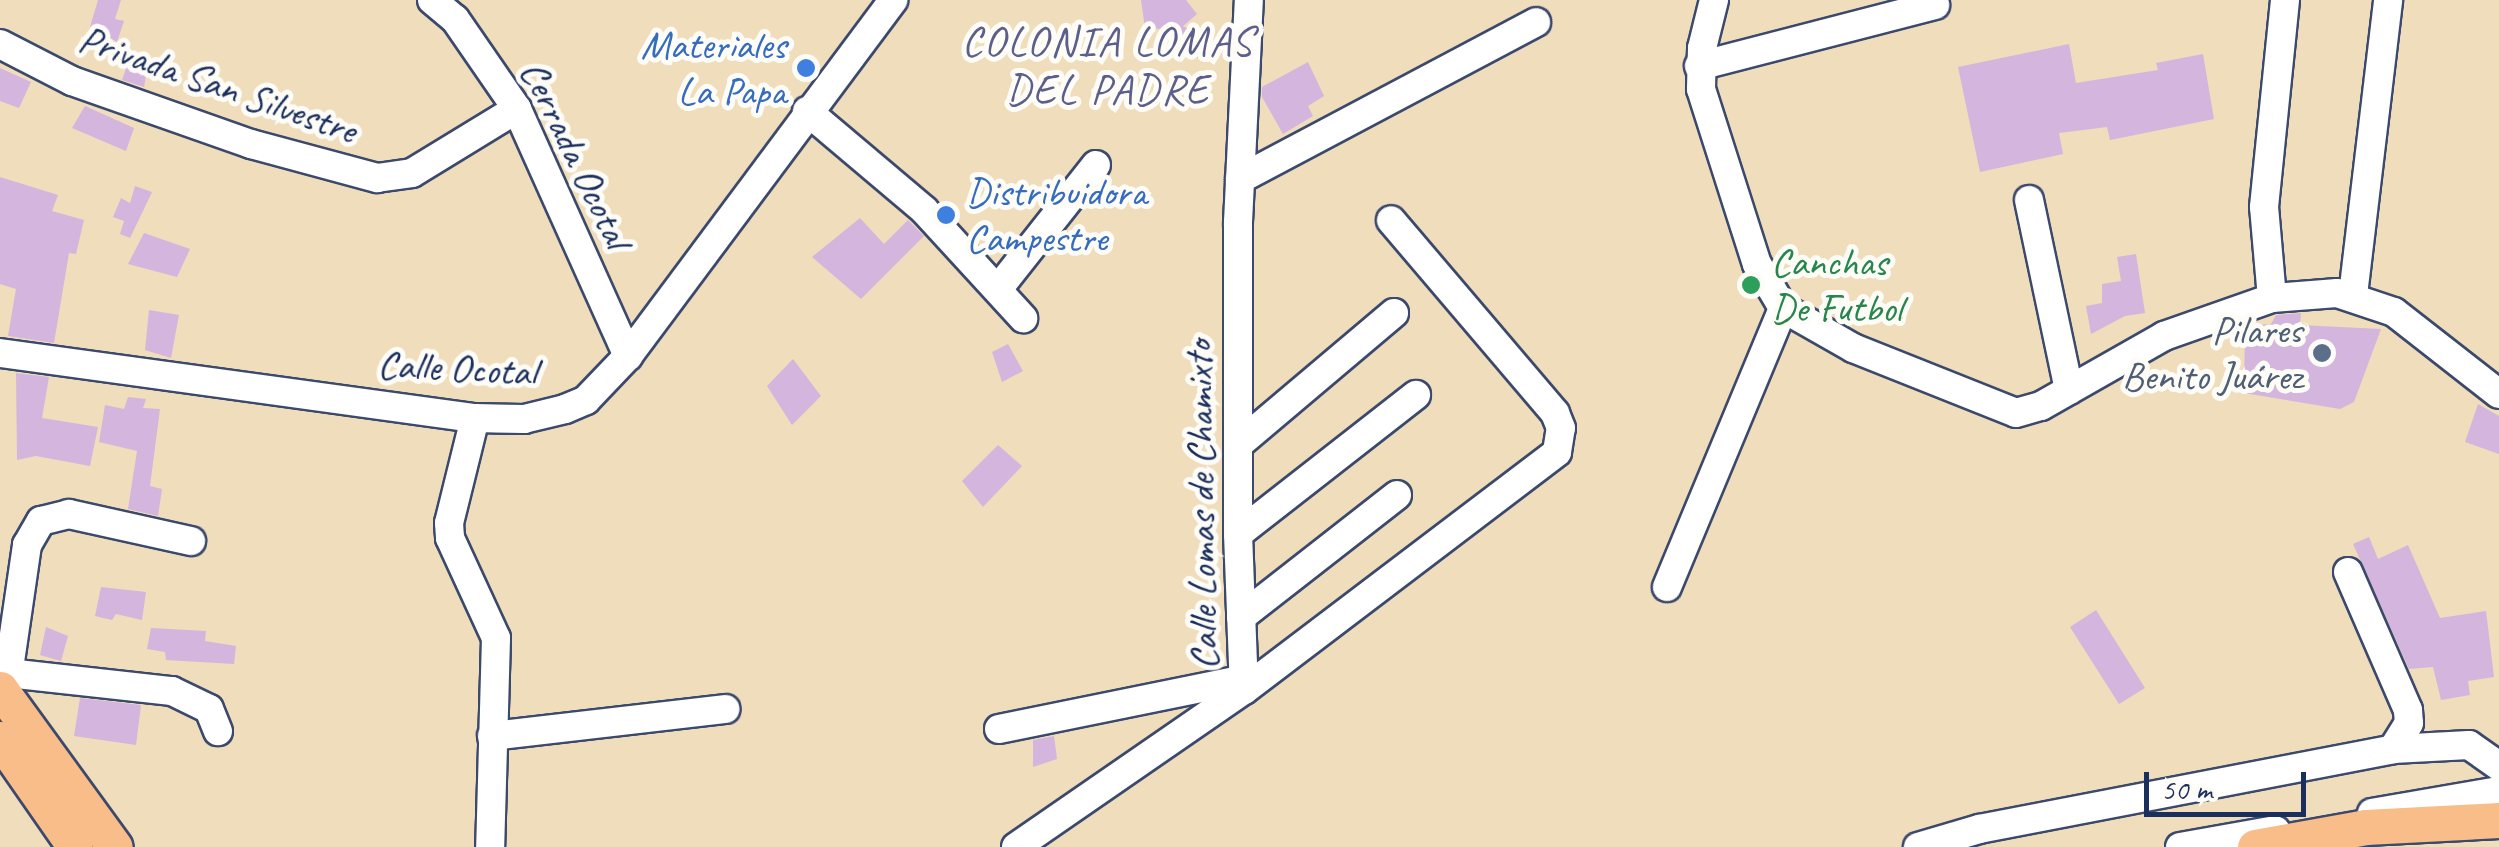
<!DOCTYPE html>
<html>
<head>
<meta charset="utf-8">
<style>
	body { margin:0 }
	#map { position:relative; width:2499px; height:847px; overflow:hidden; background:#efddbc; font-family:Caveat,sans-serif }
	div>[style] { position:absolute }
	.building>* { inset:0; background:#d4b5de }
	.roads { filter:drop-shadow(2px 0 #3b496c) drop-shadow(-2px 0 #3b496c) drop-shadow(0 2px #3b496c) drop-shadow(0 -2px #3b496c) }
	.minor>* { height:28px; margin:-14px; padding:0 14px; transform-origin:14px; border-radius:14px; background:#fff }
	.major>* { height:35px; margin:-17.5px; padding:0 17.5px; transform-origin:17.5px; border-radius:17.5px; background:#f8bd88 }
	.dots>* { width:28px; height:28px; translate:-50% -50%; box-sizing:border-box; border:5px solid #fdfcf7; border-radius:50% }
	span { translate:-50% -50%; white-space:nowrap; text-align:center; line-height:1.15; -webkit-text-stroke:10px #fdfcf7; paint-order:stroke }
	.shop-label { font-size:40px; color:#366cbe }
	.right { translate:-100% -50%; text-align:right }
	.left { translate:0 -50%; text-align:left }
	.street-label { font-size:40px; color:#1b2f5e }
	.leisure-label { font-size:40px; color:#27864d }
	.service-label { font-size:40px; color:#4e5e75 }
	.neighbourhood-label { font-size:42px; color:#5c5e8b; letter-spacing:2.5px }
	.scale { position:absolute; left:2144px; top:772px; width:162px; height:45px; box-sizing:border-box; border:5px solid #1b2f5e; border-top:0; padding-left:12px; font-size:30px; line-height:35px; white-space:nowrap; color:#1b2f5e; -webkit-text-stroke:8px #fdfcf7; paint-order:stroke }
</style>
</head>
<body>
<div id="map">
	<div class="building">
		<div style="clip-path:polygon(98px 0,121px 0,115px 19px,124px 21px,117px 42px,90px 27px)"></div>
		<div style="clip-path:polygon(1141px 0,1186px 0,1197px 14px,1183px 26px,1209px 42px,1198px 58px,1176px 44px,1177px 30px,1145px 28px)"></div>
		<div style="clip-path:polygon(2069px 44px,2076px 83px,2158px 70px,2156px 63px,2203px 54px,2214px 119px,2110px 140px,2107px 127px,2059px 133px,2063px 154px,1980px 172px,1958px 67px)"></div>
		<div style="clip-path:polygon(1308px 62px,1324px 96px,1308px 106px,1313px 116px,1283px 134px,1262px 97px,1262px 87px)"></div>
		<div style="clip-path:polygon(128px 63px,147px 70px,144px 87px,122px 80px)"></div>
		<div style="clip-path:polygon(0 68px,31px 82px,19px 108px,0 101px)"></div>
		<div style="clip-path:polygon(85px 106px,134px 128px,126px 151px,72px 128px)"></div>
		<div style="clip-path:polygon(0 177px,58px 195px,52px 211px,84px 220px,76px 254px,69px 253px,54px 343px,8px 336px,16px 289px,0 284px)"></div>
		<div style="clip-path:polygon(135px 186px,152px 192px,130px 238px,120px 234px,124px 221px,113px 217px,121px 198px,130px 203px)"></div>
		<div style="clip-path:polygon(860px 218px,884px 244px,908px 220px,924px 236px,861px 299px,812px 257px)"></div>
		<div style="clip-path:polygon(144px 233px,190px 249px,177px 277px,128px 264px)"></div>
		<div style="clip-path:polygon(2136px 254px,2145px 313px,2125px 316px,2091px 334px,2086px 306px,2102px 303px,2102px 284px,2121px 281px,2117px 257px)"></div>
		<div style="clip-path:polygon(149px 310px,179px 315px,171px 358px,145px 350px)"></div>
		<div style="clip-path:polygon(2301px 313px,2300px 325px,2381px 329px,2354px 402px,2340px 409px,2244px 393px,2245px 326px,2271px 324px,2276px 315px)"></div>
		<div style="clip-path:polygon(1008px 344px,1023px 371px,1002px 382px,992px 352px)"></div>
		<div style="clip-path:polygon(793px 359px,821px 396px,792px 425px,767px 386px)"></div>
		<div style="clip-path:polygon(16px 373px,49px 377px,42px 418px,98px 427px,90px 466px,36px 456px,17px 460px)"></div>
		<div style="clip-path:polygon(128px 397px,146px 399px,143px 408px,160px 409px,150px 486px,162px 489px,158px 516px,128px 509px,137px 451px,99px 442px,105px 405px,124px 409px)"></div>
		<div style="clip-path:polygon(2478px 404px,2499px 416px,2499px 454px,2465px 442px)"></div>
		<div style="clip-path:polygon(998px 445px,1022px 466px,983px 507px,962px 481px)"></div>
		<div style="clip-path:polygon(2369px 537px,2378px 559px,2408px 545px,2440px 618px,2486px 611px,2494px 677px,2468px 681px,2470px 695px,2441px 700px,2433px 667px,2409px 669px,2353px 544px)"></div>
		<div style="clip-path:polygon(101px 587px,146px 592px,142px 620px,116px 614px,112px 620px,95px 616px)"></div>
		<div style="clip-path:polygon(2096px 610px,2145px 688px,2119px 704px,2070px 627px)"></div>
		<div style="clip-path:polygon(46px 627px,68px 636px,61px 661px,40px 655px)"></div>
		<div style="clip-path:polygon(151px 628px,206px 631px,205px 641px,236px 646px,234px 664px,166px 660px,165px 652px,147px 649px)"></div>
		<div style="clip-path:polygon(80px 698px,141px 705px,136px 745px,74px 736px)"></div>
		<div style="clip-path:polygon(1054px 736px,1057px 759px,1033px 767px,1033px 740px)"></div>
	</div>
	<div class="roads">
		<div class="minor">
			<div style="left:432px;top:0;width:30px;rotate:40deg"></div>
			<div style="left:455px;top:19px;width:109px;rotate:55.4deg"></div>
			<div style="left:517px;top:109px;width:271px;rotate:65.8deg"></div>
			<div style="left:1714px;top:0;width:49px;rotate:104deg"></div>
			<div style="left:1702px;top:48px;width:41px;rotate:91.4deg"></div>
			<div style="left:1701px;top:89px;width:184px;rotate:72.3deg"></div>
			<div style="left:1757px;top:264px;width:51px;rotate:59.4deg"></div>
			<div style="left:1783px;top:308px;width:81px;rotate:29.7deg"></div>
			<div style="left:1853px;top:348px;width:175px;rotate:21.7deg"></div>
			<div style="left:2016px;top:413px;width:26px;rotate:-16deg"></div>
			<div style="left:2041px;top:406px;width:142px;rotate:-29.6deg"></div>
			<div style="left:2164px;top:336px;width:114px;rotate:-19.4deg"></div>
			<div style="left:2272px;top:298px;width:65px;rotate:-4.4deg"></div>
			<div style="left:2337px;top:293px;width:60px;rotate:18.4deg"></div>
			<div style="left:2394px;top:312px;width:133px;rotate:38deg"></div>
			<div style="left:0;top:44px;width:81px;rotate:27.2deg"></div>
			<div style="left:72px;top:81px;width:190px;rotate:19.4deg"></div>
			<div style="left:251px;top:144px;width:131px;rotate:15.1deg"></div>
			<div style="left:377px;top:178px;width:35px;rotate:-8deg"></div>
			<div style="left:412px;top:173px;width:123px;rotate:-31.4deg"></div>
			<div style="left:1699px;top:66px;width:244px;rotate:-14.5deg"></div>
			<div style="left:807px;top:111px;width:153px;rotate:40.2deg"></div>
			<div style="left:924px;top:210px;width:147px;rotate:47.5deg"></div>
			<div style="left:1240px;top:179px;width:335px;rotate:-27.9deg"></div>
			<div style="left:2029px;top:200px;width:194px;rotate:78.1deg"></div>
			<div style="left:998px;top:289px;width:158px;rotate:-51.7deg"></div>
			<div style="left:2353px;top:295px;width:297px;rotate:-83.2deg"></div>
			<div style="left:2272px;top:298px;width:91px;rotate:-95deg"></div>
			<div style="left:2264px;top:207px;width:208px;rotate:-84.2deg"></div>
			<div style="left:0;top:353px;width:479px;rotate:7.8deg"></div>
			<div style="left:475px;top:418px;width:49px;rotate:1.2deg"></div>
			<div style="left:524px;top:419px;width:42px;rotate:-13.7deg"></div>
			<div style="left:565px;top:409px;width:23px;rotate:-23deg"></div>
			<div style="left:586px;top:400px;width:61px;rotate:-46.3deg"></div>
			<div style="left:628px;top:356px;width:444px;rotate:-53.3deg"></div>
			<div style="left:475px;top:418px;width:108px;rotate:103.9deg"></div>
			<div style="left:449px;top:523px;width:15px;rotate:86deg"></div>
			<div style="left:450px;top:538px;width:110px;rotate:65.3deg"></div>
			<div style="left:496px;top:638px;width:209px;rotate:91.6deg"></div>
			<div style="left:1239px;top:444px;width:203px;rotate:-40.2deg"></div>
			<div style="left:1238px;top:534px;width:226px;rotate:-38deg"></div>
			<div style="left:2348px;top:572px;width:150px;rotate:66.5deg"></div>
			<div style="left:2408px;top:710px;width:13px;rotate:86deg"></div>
			<div style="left:2409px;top:723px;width:31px;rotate:122deg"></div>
			<div style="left:1667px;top:587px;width:302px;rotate:-67.4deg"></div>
			<div style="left:1241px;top:617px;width:198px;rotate:-38deg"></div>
			<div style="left:8px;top:673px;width:165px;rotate:6.3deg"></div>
			<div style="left:172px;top:691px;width:41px;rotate:25.9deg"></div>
			<div style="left:209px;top:709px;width:24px;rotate:68deg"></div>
			<div style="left:1244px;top:690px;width:156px;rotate:-92.2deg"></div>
			<div style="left:1238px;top:534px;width:312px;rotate:-90deg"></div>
			<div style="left:1238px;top:222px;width:222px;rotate:-87.2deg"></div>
			<div style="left:5px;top:696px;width:153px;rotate:-81.7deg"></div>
			<div style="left:27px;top:545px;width:28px;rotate:-60deg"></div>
			<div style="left:41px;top:521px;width:29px;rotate:-14deg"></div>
			<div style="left:69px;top:514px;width:125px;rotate:12.5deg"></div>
			<div style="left:999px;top:729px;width:250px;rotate:-11.5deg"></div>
			<div style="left:492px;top:736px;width:235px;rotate:-6.6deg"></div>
			<div style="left:2372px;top:813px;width:129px;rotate:-9.8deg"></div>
			<div style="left:1016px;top:847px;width:277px;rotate:-34.6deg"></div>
			<div style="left:1244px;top:690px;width:393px;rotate:-37.2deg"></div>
			<div style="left:1557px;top:452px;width:24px;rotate:-81deg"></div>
			<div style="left:1561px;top:428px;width:16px;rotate:-112deg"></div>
			<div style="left:1555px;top:413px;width:253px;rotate:-130.4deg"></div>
			<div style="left:1918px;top:847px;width:64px;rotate:-16.4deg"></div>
			<div style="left:1979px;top:829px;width:422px;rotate:-10.9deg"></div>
			<div style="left:2393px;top:749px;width:76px;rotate:-3deg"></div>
			<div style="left:2469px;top:745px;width:37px;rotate:35deg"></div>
			<div style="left:2180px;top:847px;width:97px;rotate:-10deg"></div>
		</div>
		<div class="major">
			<div style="left:0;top:689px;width:195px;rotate:54deg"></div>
			<div style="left:0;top:739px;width:131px;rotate:55.2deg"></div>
			<div style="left:2255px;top:847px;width:113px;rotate:-10.2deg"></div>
			<div style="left:2366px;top:827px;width:133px;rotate:-3deg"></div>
		</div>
	</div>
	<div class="dots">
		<div style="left:806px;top:68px;background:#3f7fe0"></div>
		<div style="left:946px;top:215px;background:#3f7fe0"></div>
		<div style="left:1751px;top:285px;background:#2e9e5b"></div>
		<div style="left:2322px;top:353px;background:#5c6f8a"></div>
	</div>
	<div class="shop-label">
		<span class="right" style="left:786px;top:68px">Materiales<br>La Papa</span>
		<span class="left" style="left:966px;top:215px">Distribuidora<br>Campestre</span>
	</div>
	<div class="street-label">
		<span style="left:218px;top:84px;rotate:19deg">Privada San Silvestre</span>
		<span style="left:576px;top:154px;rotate:64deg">Cerrada Ocotal</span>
		<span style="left:457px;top:368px;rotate:3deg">Calle Ocotal</span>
		<span style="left:1201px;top:505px;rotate:-91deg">Calle Lomas de Chamixto</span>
	</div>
	<div class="leisure-label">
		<span class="left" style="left:1771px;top:285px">Canchas<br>De Futbol</span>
	</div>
	<div class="service-label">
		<span class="right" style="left:2302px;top:353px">Pilares<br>Benito Juárez</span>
	</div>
	<div class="neighbourhood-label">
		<span style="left:1108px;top:66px">COLONIA LOMAS<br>DEL PADRE</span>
	</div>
	<div class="scale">50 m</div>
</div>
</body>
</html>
